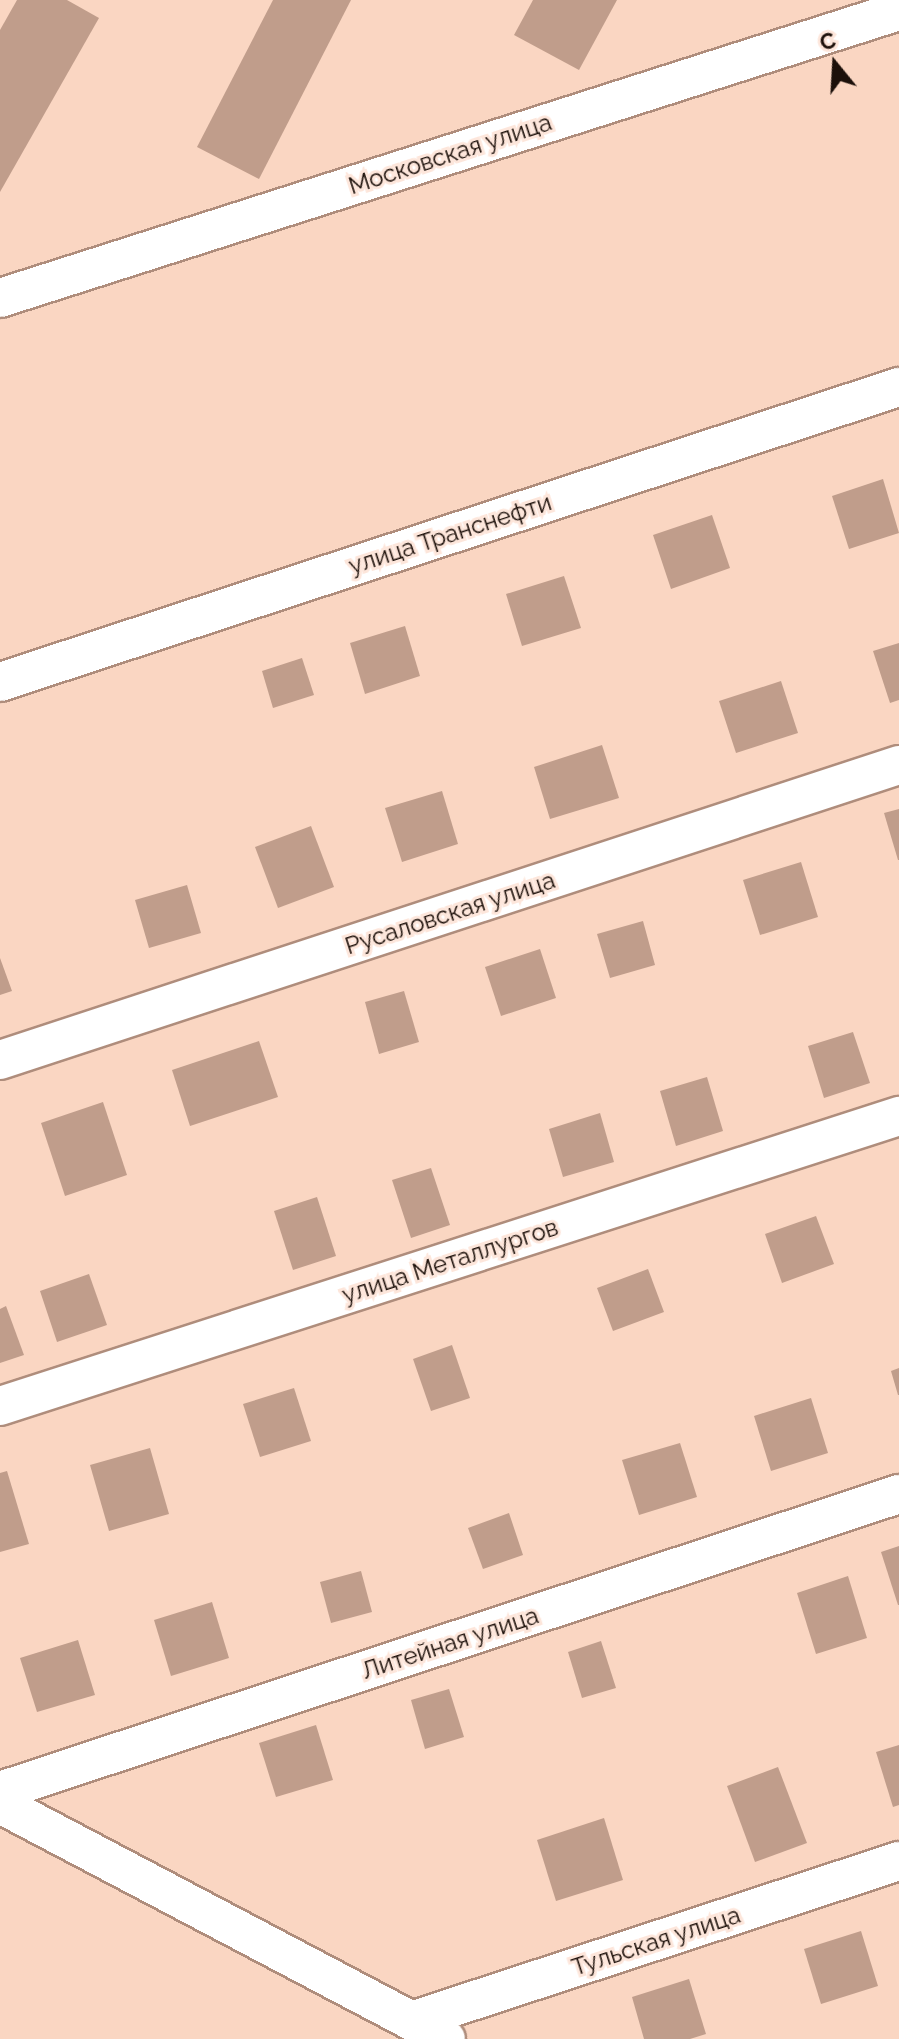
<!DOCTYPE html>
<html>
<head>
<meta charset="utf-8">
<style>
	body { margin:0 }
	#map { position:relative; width:899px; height:2039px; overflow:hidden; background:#fad6c2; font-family:Raleway,sans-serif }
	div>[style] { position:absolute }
	.building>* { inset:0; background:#c09d8b }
	.roads { filter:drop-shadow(2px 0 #af8d7c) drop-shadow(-2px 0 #af8d7c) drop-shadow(0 2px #af8d7c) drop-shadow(0 -2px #af8d7c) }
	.minor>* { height:38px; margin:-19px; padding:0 19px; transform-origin:19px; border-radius:19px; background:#fff }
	span { translate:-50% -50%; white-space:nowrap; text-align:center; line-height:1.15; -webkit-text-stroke:6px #fde6db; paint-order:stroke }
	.street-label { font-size:24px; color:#1c100a }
	.north { position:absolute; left:795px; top:24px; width:80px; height:80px; -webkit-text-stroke:6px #fde6db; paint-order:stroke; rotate:342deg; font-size:22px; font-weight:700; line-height:32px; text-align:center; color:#1c100a }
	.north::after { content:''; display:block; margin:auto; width:28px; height:36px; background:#1c100a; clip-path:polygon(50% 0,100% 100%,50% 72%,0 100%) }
</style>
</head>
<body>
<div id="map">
	<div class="building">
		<div style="clip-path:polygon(17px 0,67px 0,99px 18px,0 192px,0 30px)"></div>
		<div style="clip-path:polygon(273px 0,351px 0,259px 179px,197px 147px)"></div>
		<div style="clip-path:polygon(533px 0,617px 0,579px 70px,514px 35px)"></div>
		<div style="clip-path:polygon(883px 479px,899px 533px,849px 549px,832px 496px)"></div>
		<div style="clip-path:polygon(712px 515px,730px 568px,671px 589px,653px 535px)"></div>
		<div style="clip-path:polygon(564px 576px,581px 628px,522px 646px,506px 594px)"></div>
		<div style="clip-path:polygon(405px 626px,420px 676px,365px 694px,350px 643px)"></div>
		<div style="clip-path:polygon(899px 643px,899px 700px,890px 703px,873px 651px)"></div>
		<div style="clip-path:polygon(302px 658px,314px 695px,273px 708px,262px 671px)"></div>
		<div style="clip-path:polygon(781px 681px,798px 733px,736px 753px,719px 701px)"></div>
		<div style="clip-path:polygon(602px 745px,619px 798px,550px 819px,534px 767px)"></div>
		<div style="clip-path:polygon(442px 791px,458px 844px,402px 862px,385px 808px)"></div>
		<div style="clip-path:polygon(899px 809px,899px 860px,898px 860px,884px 813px)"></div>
		<div style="clip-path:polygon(311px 826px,334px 887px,278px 908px,255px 847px)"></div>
		<div style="clip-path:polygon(801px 862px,818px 917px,760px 935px,743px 880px)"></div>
		<div style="clip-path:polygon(187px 885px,201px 933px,149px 948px,135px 900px)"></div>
		<div style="clip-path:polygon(643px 921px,655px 965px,610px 978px,597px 934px)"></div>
		<div style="clip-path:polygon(540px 949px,556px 998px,501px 1016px,485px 967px)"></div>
		<div style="clip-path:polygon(0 958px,12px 991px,0 995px)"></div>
		<div style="clip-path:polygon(404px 991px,419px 1042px,379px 1054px,365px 1002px)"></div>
		<div style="clip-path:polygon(853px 1032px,870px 1083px,824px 1098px,808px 1046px)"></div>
		<div style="clip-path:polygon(259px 1041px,278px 1097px,190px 1126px,172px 1070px)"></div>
		<div style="clip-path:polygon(707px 1077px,723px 1131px,676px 1146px,660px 1091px)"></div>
		<div style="clip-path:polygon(103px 1102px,127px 1175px,65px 1196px,41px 1123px)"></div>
		<div style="clip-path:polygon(600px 1113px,614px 1162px,563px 1177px,549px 1129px)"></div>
		<div style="clip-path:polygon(431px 1168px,450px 1225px,411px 1238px,392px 1180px)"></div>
		<div style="clip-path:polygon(317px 1197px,336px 1256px,293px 1270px,274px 1211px)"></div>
		<div style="clip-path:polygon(816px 1216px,834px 1264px,782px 1283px,765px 1234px)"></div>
		<div style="clip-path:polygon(648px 1269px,664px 1312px,613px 1331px,597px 1288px)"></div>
		<div style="clip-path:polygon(89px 1274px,107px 1325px,57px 1342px,40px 1291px)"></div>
		<div style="clip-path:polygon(6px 1306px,24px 1355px,0 1363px,0 1309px)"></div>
		<div style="clip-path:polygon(452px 1345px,470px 1398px,431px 1411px,413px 1359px)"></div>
		<div style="clip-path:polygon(899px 1368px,899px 1395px,898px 1395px,891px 1371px)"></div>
		<div style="clip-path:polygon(294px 1388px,311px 1441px,260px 1457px,243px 1404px)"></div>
		<div style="clip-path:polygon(811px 1398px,828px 1453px,771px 1471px,754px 1416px)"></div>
		<div style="clip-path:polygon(680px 1443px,697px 1497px,639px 1515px,622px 1460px)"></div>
		<div style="clip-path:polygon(150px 1448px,169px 1514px,109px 1531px,90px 1465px)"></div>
		<div style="clip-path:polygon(7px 1471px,29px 1544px,0 1552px,0 1473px)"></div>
		<div style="clip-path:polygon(509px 1513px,523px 1555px,483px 1569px,468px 1528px)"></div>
		<div style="clip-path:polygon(899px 1546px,899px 1605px,898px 1605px,881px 1552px)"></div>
		<div style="clip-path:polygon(361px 1571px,372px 1612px,331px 1623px,320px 1582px)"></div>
		<div style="clip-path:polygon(848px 1576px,867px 1638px,816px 1654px,797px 1593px)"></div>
		<div style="clip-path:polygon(212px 1602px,229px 1658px,171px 1676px,154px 1620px)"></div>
		<div style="clip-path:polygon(78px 1640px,95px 1695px,37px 1712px,20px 1658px)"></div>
		<div style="clip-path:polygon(601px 1641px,616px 1688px,582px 1698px,568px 1652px)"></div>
		<div style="clip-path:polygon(449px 1689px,464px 1737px,425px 1749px,411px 1700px)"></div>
		<div style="clip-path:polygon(316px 1725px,333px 1780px,276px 1797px,259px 1743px)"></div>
		<div style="clip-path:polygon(899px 1745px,899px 1805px,893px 1807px,876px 1752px)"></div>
		<div style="clip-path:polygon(778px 1767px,807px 1843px,755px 1862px,727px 1786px)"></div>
		<div style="clip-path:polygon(604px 1818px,623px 1880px,556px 1901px,537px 1840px)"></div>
		<div style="clip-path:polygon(861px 1931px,878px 1986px,821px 2004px,804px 1949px)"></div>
		<div style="clip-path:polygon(689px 1979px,706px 2034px,690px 2039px,644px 2039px,632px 1997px)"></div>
	</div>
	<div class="roads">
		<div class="minor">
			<div style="left:0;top:298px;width:944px;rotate:-17.71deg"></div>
			<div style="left:0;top:682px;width:946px;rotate:-18.17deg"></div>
			<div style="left:0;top:1060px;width:946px;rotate:-18.17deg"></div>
			<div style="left:0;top:1406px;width:945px;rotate:-17.88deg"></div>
			<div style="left:0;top:1791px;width:947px;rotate:-18.28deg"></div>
			<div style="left:0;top:1804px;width:504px;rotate:27.79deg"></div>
			<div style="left:414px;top:2020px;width:510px;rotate:-18.15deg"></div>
		</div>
	</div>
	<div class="street-label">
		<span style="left:450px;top:154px;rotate:-18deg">Московская улица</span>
		<span style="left:450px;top:534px;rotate:-18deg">улица Транснефти</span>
		<span style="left:450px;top:913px;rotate:-18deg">Русаловская улица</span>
		<span style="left:450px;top:1261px;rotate:-18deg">улица Металлургов</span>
		<span style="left:450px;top:1643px;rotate:-18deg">Литейная улица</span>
		<span style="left:656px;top:1941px;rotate:-18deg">Тульская улица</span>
	</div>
	<div class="north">С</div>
</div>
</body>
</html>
